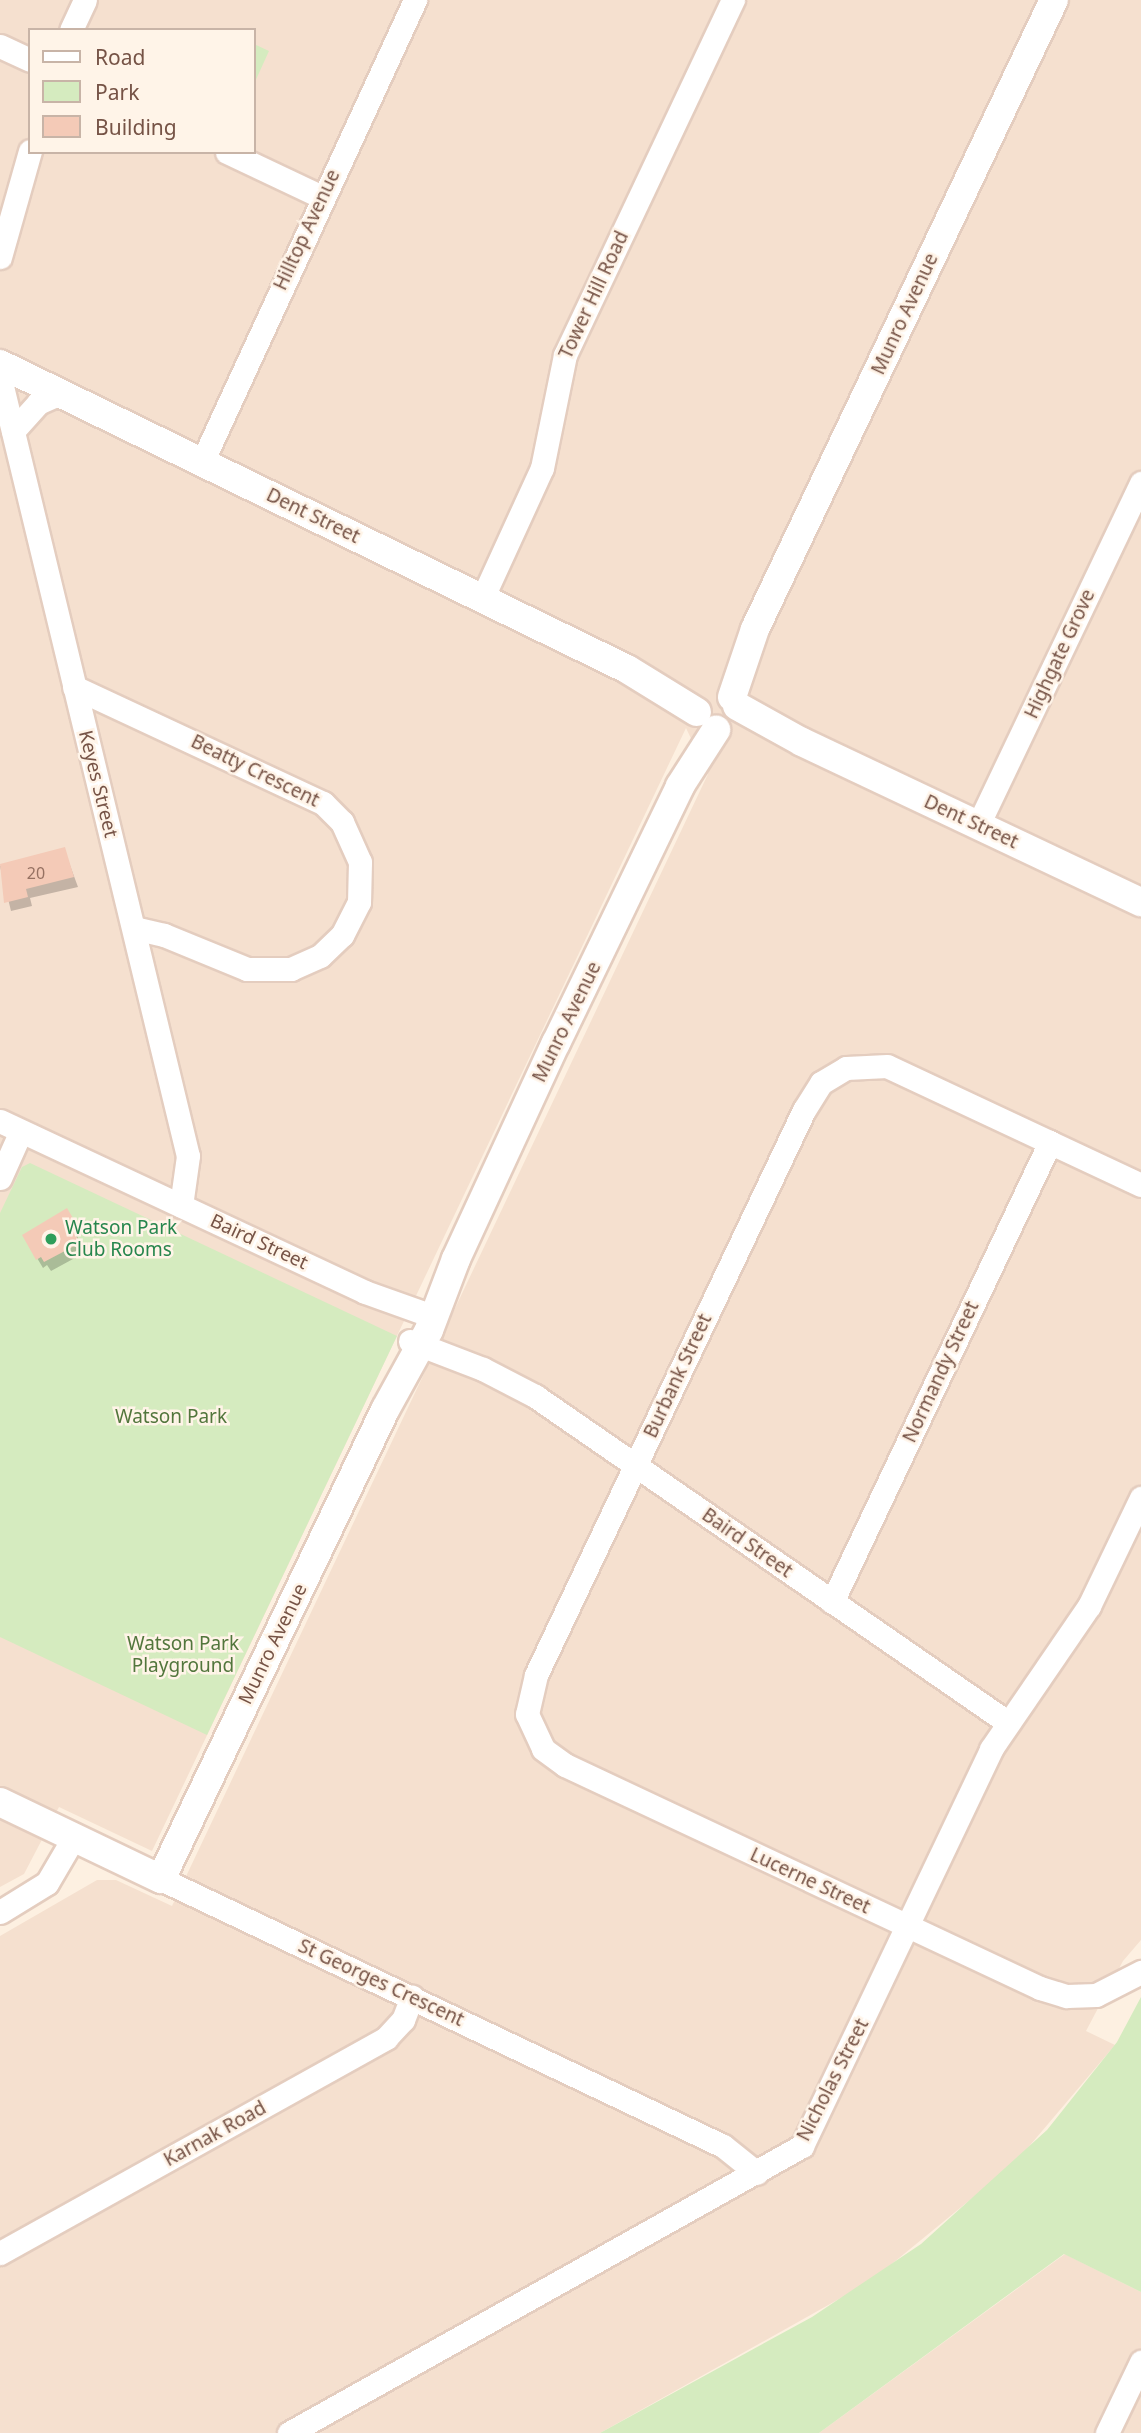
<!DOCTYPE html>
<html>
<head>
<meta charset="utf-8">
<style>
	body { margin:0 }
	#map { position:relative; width:1141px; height:2433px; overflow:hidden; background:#fdf0e1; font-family:"Noto Sans",sans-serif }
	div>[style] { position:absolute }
	.residential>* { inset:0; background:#f5e0cf }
	.green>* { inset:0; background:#d5ebbf }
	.shadow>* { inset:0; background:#0003 }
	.building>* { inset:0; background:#f4cab7 }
	.roads { filter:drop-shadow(2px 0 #e4cdbf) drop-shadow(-2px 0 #e4cdbf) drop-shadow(0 2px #e4cdbf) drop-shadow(0 -2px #e4cdbf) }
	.minor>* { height:23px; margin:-11.5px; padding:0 11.5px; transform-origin:11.5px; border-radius:11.5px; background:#fff }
	.tertiary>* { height:28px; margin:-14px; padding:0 14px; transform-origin:14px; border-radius:14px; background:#fff }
	.dots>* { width:19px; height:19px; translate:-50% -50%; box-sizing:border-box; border:4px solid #fff4e8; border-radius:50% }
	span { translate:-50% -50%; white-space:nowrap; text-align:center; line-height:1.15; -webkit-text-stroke:5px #fff4e8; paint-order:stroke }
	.number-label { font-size:16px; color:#967162 }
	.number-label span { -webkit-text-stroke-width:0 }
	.street-label { font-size:19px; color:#765346 }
	.leisure-label { font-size:19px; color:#27864d }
	.left { translate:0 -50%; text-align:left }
	.park-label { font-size:19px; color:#52763c }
	.legend { position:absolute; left:28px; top:28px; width:228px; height:126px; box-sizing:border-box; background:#fff4e8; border:2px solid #c8b4a7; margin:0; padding:9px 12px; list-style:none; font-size:21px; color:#765346 }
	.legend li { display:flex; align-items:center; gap:14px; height:35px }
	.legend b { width:35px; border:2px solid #c8b4a7 }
</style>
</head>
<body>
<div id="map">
	<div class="residential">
		<div style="clip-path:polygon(evenodd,0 0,1141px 0,1141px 1940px,1123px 1961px,1086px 2031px,1115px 2045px,1015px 2163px,871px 2281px,600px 2433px,0 2433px,0 1936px,97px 1880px,116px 1880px,172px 1906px,708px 774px,686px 728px,152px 1851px,59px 1807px,24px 1874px,0 1887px,0 0,30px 30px,254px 30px,254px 152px,30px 152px,30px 30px)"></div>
		<div style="clip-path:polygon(1065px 2254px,1141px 2292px,1141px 2433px,819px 2433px)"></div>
	</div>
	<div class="green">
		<div style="clip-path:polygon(254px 44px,269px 51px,254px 84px)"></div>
		<div style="clip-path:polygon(30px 1163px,397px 1336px,207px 1735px,0 1637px,0 1213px,22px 1167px)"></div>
		<div style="clip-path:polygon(1141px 1997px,1141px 2292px,1064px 2254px,819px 2433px,600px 2433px,812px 2317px,921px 2244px,1047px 2130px,1117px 2042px)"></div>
	</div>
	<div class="shadow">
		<div style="clip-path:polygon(64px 849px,78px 887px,30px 898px,32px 906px,11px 911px,0 866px)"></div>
		<div style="clip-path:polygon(67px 1211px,84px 1253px,51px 1271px,47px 1265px,43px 1268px,24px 1236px)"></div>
	</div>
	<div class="building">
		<div style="clip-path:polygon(65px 847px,74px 877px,26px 889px,28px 897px,4px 903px,0 864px)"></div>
		<div style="clip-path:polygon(67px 1208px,77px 1225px,72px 1228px,80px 1243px,44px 1262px,41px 1257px,36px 1260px,22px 1235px)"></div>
	</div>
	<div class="roads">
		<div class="minor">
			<div style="left:71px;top:30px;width:33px;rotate:-65deg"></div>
			<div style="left:0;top:46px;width:33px;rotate:25deg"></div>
			<div style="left:227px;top:152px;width:105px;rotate:25.3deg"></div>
			<div style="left:0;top:257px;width:110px;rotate:-74.2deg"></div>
			<div style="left:0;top:378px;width:800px;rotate:76.42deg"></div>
			<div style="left:188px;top:1156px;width:50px;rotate:98deg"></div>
			<div style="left:13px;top:431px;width:38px;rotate:-48deg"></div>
			<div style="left:38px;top:403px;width:24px;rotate:-24deg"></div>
			<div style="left:202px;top:462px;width:509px;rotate:-65.25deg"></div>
			<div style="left:482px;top:599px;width:144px;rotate:-65.4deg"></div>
			<div style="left:542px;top:468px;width:115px;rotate:-78.5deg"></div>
			<div style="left:565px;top:355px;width:393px;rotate:-64.7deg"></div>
			<div style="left:74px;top:687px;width:275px;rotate:25deg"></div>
			<div style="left:323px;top:803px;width:27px;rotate:45deg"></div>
			<div style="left:342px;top:822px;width:44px;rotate:65.8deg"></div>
			<div style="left:360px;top:862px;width:40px;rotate:91.4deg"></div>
			<div style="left:359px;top:902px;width:37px;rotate:117deg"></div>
			<div style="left:342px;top:935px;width:30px;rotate:136deg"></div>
			<div style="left:320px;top:956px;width:32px;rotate:156deg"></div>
			<div style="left:291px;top:969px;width:44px;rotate:180deg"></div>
			<div style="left:247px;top:969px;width:90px;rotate:-157.7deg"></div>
			<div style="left:164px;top:935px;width:31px;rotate:-167deg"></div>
			<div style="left:978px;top:825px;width:379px;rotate:-64.5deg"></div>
			<div style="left:0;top:1121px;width:403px;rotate:25.1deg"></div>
			<div style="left:365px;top:1292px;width:74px;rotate:19.7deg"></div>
			<div style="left:0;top:1178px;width:51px;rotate:-65.9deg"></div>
			<div style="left:1141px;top:1185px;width:280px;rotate:-154.9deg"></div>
			<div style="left:887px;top:1066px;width:41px;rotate:177.2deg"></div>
			<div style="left:846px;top:1068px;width:29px;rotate:149deg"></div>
			<div style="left:821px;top:1083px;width:32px;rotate:122deg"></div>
			<div style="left:804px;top:1110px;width:625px;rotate:115.38deg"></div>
			<div style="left:536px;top:1675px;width:40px;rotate:103deg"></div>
			<div style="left:527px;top:1714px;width:38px;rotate:65deg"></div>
			<div style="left:543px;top:1749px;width:27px;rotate:36deg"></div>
			<div style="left:565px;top:1765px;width:525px;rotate:25.15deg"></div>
			<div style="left:1040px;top:1988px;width:28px;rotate:17deg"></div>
			<div style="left:1067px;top:1996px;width:29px;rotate:-2deg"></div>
			<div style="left:1096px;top:1995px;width:51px;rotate:-27.1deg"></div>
			<div style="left:410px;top:1341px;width:78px;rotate:21deg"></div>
			<div style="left:483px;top:1369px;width:59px;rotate:27.4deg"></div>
			<div style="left:535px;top:1396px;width:574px;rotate:34.63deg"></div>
			<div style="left:832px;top:1602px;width:509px;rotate:-64.64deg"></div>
			<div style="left:161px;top:1879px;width:622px;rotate:25.41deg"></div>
			<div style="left:723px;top:2146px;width:43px;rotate:38.5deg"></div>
			<div style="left:0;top:1912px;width:55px;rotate:-31.7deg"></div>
			<div style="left:47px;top:1883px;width:53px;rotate:-59.6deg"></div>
			<div style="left:0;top:2253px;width:442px;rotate:-29.1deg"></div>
			<div style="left:386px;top:2038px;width:25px;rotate:-47deg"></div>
			<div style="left:403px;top:2020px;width:25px;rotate:-69deg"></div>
			<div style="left:289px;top:2433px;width:588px;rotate:-29.23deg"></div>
			<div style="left:802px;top:2146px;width:440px;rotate:-64.5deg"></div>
			<div style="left:991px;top:1749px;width:173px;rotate:-55.6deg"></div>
			<div style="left:1089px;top:1606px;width:120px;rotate:-64.3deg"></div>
			<div style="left:1107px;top:2433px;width:79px;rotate:-64.4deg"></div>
		</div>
		<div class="tertiary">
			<div style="left:0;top:364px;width:697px;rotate:25.94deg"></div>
			<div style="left:627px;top:669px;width:82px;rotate:31.6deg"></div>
			<div style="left:732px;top:697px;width:72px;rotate:-71.3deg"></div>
			<div style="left:755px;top:629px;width:696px;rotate:-64.58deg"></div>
			<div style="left:737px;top:706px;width:74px;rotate:29deg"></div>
			<div style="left:802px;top:742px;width:375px;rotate:25.3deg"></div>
			<div style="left:0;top:1802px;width:178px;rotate:25.6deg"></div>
			<div style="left:161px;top:1879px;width:520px;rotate:-64.47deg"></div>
			<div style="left:385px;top:1410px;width:91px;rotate:-61.2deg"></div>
			<div style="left:429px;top:1330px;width:76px;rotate:-69.2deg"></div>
			<div style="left:456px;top:1259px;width:238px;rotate:-65.2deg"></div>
			<div style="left:556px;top:1043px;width:285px;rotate:-64.2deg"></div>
			<div style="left:680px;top:786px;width:67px;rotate:-57.3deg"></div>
		</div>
	</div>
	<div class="dots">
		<div style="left:51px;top:1239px;background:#2e9e5b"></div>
	</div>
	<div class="number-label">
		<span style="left:36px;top:873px">20</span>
	</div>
	<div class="street-label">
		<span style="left:307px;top:230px;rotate:-65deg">Hilltop Avenue</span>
		<span style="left:594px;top:295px;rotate:-65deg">Tower Hill Road</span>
		<span style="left:905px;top:314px;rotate:-65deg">Munro Avenue</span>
		<span style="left:313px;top:516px;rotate:26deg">Dent Street</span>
		<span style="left:1060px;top:654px;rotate:-65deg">Highgate Grove</span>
		<span style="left:255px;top:771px;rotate:26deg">Beatty Crescent</span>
		<span style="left:98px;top:784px;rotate:76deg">Keyes Street</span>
		<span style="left:971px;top:822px;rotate:25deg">Dent Street</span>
		<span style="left:567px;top:1022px;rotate:-64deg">Munro Avenue</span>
		<span style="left:259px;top:1242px;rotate:25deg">Baird Street</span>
		<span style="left:941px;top:1372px;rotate:-65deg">Normandy Street</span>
		<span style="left:678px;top:1376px;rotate:-65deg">Burbank Street</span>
		<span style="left:747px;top:1543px;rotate:35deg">Baird Street</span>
		<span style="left:273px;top:1644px;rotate:-64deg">Munro Avenue</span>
		<span style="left:810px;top:1881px;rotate:25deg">Lucerne Street</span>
		<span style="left:381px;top:1983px;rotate:25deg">St Georges Crescent</span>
		<span style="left:833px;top:2080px;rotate:-63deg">Nicholas Street</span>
		<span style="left:215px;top:2134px;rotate:-29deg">Karnak Road</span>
	</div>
	<div class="leisure-label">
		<span class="left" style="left:65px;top:1239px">Watson Park<br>Club Rooms</span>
	</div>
	<div class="park-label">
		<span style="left:171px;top:1417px">Watson Park</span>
		<span style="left:183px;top:1655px">Watson Park<br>Playground</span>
	</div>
	<ul class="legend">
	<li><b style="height:9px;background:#fff"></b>Road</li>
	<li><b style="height:19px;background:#d5ebbf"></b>Park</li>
	<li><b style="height:19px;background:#f4cab7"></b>Building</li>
	</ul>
</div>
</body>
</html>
